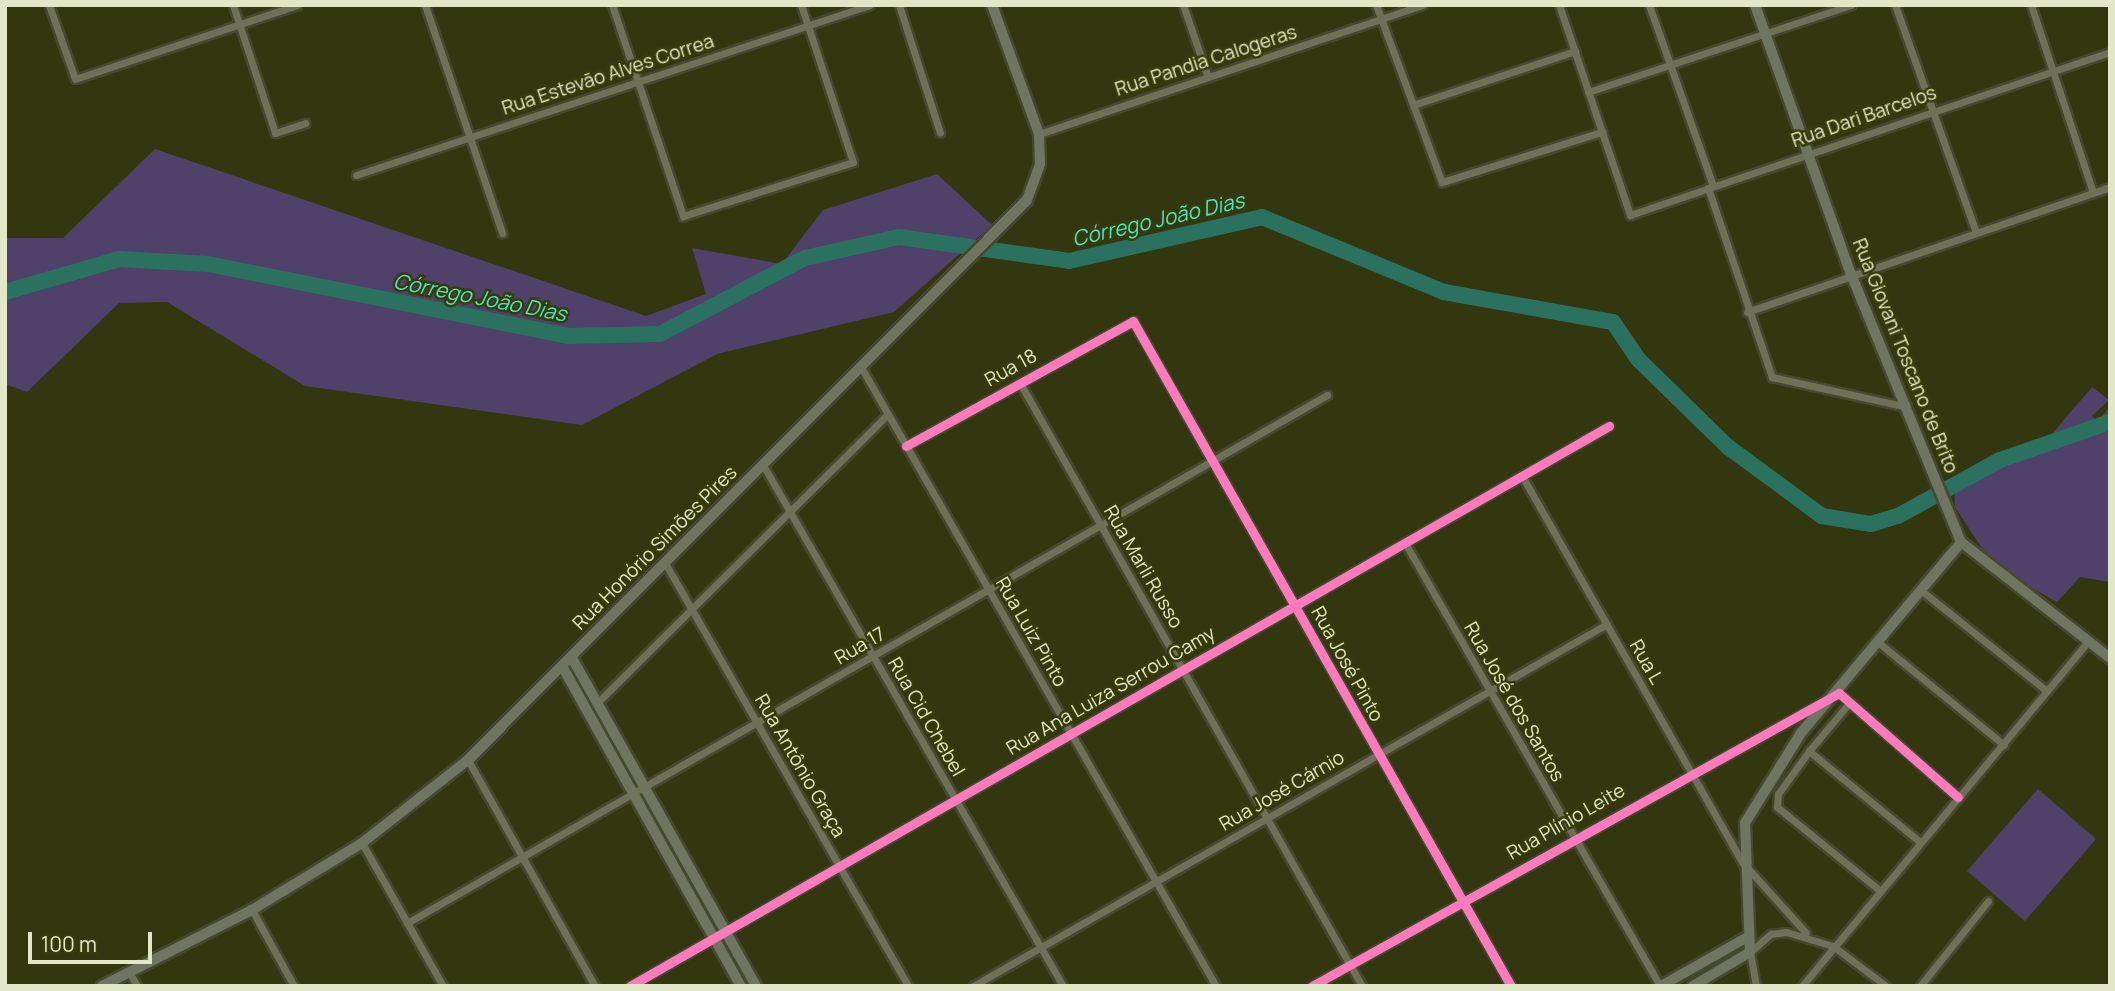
<!DOCTYPE html>
<html>
<head>
<meta charset="utf-8">
<style>
	body { margin:0 }
	#map { position:relative; width:2115px; height:991px; overflow:hidden; background:#333710; font-family:Manrope,sans-serif }
	div>[style] { position:absolute }
	.green>* { inset:0; background:#4f4169 }
	.river>* { height:16px; margin:-8px; padding:0 8px; transform-origin:8px; border-radius:8px; background:#2a725f }
	.roads { filter:drop-shadow(2px 0 #464930) drop-shadow(-2px 0 #464930) drop-shadow(0 2px #464930) drop-shadow(0 -2px #464930) }
	.street>* { height:7px; margin:-3.5px; padding:0 3.5px; transform-origin:3.5px; border-radius:3.5px; background:#6e7158 }
	.secondary>* { height:10px; margin:-5px; padding:0 5px; transform-origin:5px; border-radius:5px; background:#6f7561 }
	.cycleway>* { height:9px; margin:-4.5px; padding:0 4.5px; transform-origin:4.5px; border-radius:4.5px; background:#fd7abc }
	span { translate:-50% -50%; white-space:nowrap; text-align:center; line-height:1.15; -webkit-text-stroke:5px #363c09; paint-order:stroke }
	.street-label { font-size:19px; color:#e1e7c7 }
	.water-label { font-size:21px; color:#4ee2c3; font-style:italic }
	.frame { position:absolute; inset:0; border:7px solid #e1e7c7; pointer-events:none }
	.scale { position:absolute; left:28px; top:932px; width:124px; height:32px; box-sizing:border-box; border:4px solid #e1e7c7; border-top:0; padding-left:9px; font-size:21px; line-height:24px; white-space:nowrap; color:#e1e7c7; -webkit-text-stroke:5px #363c09; paint-order:stroke }
</style>
</head>
<body>
<div id="map">
	<div class="green">
		<div style="clip-path:polygon(155px 149px,646px 316px,706px 294px,692px 248px,782px 264px,823px 210px,937px 174px,992px 225px,894px 312px,717px 354px,582px 425px,305px 386px,167px 302px,119px 303px,27px 392px,5px 384px,5px 238px,63px 238px)"></div>
		<div style="clip-path:polygon(2092px 387px,2109px 400px,2092px 416px,2097px 421px,2110px 407px,2110px 582px,2080px 577px,2057px 602px,1995px 568px,1955px 507px,1954px 485px,1986px 462px,2052px 434px)"></div>
		<div style="clip-path:polygon(2038px 789px,2096px 839px,2025px 921px,1967px 871px)"></div>
	</div>
	<div class="river">
		<div style="left:5px;top:292px;width:119px;rotate:-16.1deg"></div>
		<div style="left:119px;top:259px;width:89px;rotate:3.2deg"></div>
		<div style="left:208px;top:264px;width:368px;rotate:11.3deg"></div>
		<div style="left:569px;top:336px;width:91px;rotate:-1.3deg"></div>
		<div style="left:660px;top:334px;width:164px;rotate:-27.7deg"></div>
		<div style="left:805px;top:258px;width:96px;rotate:-12.6deg"></div>
		<div style="left:899px;top:237px;width:172px;rotate:8deg"></div>
		<div style="left:1069px;top:261px;width:198px;rotate:-12.8deg"></div>
		<div style="left:1262px;top:217px;width:197px;rotate:22.4deg"></div>
		<div style="left:1444px;top:292px;width:172px;rotate:10.1deg"></div>
		<div style="left:1613px;top:322px;width:45px;rotate:56deg"></div>
		<div style="left:1638px;top:359px;width:126px;rotate:44.4deg"></div>
		<div style="left:1728px;top:447px;width:117px;rotate:36.3deg"></div>
		<div style="left:1822px;top:516px;width:50px;rotate:9.3deg"></div>
		<div style="left:1871px;top:524px;width:28px;rotate:-17deg"></div>
		<div style="left:1898px;top:516px;width:116px;rotate:-28.8deg"></div>
		<div style="left:2000px;top:460px;width:116px;rotate:-19.1deg"></div>
	</div>
	<div class="roads">
		<div class="street">
			<div style="left:49px;top:5px;width:78px;rotate:70.6deg"></div>
			<div style="left:75px;top:79px;width:234px;rotate:-18.4deg"></div>
			<div style="left:233px;top:5px;width:135px;rotate:71.8deg"></div>
			<div style="left:275px;top:133px;width:32px;rotate:-18deg"></div>
			<div style="left:425px;top:5px;width:241px;rotate:71.3deg"></div>
			<div style="left:612px;top:5px;width:223px;rotate:71.4deg"></div>
			<div style="left:683px;top:216px;width:178px;rotate:-17.6deg"></div>
			<div style="left:853px;top:162px;width:165px;rotate:-108.3deg"></div>
			<div style="left:899px;top:5px;width:134px;rotate:72.2deg"></div>
			<div style="left:1183px;top:5px;width:76px;rotate:70.9deg"></div>
			<div style="left:1376px;top:5px;width:189px;rotate:69.6deg"></div>
			<div style="left:1442px;top:182px;width:168px;rotate:-17.4deg"></div>
			<div style="left:1559px;top:5px;width:222px;rotate:71.3deg"></div>
			<div style="left:1630px;top:215px;width:507px;rotate:-18.76deg"></div>
			<div style="left:1649px;top:5px;width:192px;rotate:70.5deg"></div>
			<div style="left:1895px;top:5px;width:241px;rotate:70.4deg"></div>
			<div style="left:2031px;top:5px;width:198px;rotate:71.7deg"></div>
			<div style="left:1588px;top:92px;width:277px;rotate:-18.3deg"></div>
			<div style="left:1413px;top:105px;width:171px;rotate:-18.4deg"></div>
			<div style="left:1039px;top:134px;width:405px;rotate:-18.6deg"></div>
			<div style="left:356px;top:175px;width:541px;rotate:-18.3deg"></div>
			<div style="left:1708px;top:188px;width:200px;rotate:71.3deg"></div>
			<div style="left:1772px;top:377px;width:138px;rotate:12.5deg"></div>
			<div style="left:1747px;top:312px;width:384px;rotate:-19deg"></div>
			<div style="left:861px;top:367px;width:714px;rotate:60.17deg"></div>
			<div style="left:1020px;top:383px;width:693px;rotate:60.44deg"></div>
			<div style="left:906px;top:446px;width:259px;rotate:-28.8deg"></div>
			<div style="left:1133px;top:321px;width:765px;rotate:60.39deg"></div>
			<div style="left:763px;top:465px;width:601px;rotate:60.07deg"></div>
			<div style="left:1522px;top:476px;width:446px;rotate:60.3deg"></div>
			<div style="left:1743px;top:863px;width:94px;rotate:48deg"></div>
			<div style="left:1405px;top:543px;width:511px;rotate:60.07deg"></div>
			<div style="left:665px;top:563px;width:488px;rotate:60.1deg"></div>
			<div style="left:1922px;top:591px;width:160px;rotate:38.7deg"></div>
			<div style="left:1879px;top:643px;width:161px;rotate:39.2deg"></div>
			<div style="left:1850px;top:702px;width:64px;rotate:129.9deg"></div>
			<div style="left:1809px;top:751px;width:142px;rotate:39.3deg"></div>
			<div style="left:597px;top:703px;width:410px;rotate:-44.8deg"></div>
			<div style="left:1809px;top:751px;width:53px;rotate:125.8deg"></div>
			<div style="left:1778px;top:794px;width:13px;rotate:94deg"></div>
			<div style="left:1777px;top:807px;width:132px;rotate:39.1deg"></div>
			<div style="left:468px;top:760px;width:259px;rotate:60.7deg"></div>
			<div style="left:362px;top:843px;width:164px;rotate:60.5deg"></div>
			<div style="left:252px;top:910px;width:87px;rotate:61.1deg"></div>
			<div style="left:407px;top:923px;width:1061px;rotate:-29.85deg"></div>
			<div style="left:129px;top:972px;width:16px;rotate:60deg"></div>
			<div style="left:630px;top:986px;width:1128px;rotate:-29.77deg"></div>
			<div style="left:973px;top:986px;width:730px;rotate:-29.73deg"></div>
			<div style="left:1312px;top:986px;width:603px;rotate:-29.07deg"></div>
			<div style="left:1839px;top:693px;width:158px;rotate:41.2deg"></div>
			<div style="left:1756px;top:986px;width:35px;rotate:-100deg"></div>
			<div style="left:1750px;top:952px;width:28px;rotate:-41deg"></div>
			<div style="left:1771px;top:934px;width:15px;rotate:-8deg"></div>
			<div style="left:1786px;top:932px;width:49px;rotate:16.6deg"></div>
			<div style="left:1833px;top:946px;width:66px;rotate:37deg"></div>
			<div style="left:1802px;top:986px;width:448px;rotate:-50.3deg"></div>
			<div style="left:1920px;top:986px;width:109px;rotate:-51.3deg"></div>
		</div>
		<div class="secondary">
			<div style="left:1755px;top:5px;width:286px;rotate:70.4deg"></div>
			<div style="left:1851px;top:274px;width:290px;rotate:67.7deg"></div>
			<div style="left:1961px;top:542px;width:189px;rotate:37.9deg"></div>
			<div style="left:572px;top:658px;width:376px;rotate:60.7deg"></div>
			<div style="left:562px;top:666px;width:367px;rotate:60.8deg"></div>
			<div style="left:102px;top:986px;width:168px;rotate:-26.9deg"></div>
			<div style="left:252px;top:910px;width:129px;rotate:-31.3deg"></div>
			<div style="left:362px;top:843px;width:135px;rotate:-38.1deg"></div>
			<div style="left:468px;top:760px;width:791px;rotate:-45.05deg"></div>
			<div style="left:1027px;top:200px;width:38px;rotate:-70deg"></div>
			<div style="left:1040px;top:164px;width:30px;rotate:-92deg"></div>
			<div style="left:1039px;top:134px;width:137px;rotate:-110deg"></div>
			<div style="left:1661px;top:986px;width:98px;rotate:-29.5deg"></div>
			<div style="left:1693px;top:986px;width:66px;rotate:-30.8deg"></div>
			<div style="left:1750px;top:952px;width:129px;rotate:-92.2deg"></div>
			<div style="left:1745px;top:823px;width:106px;rotate:-58.1deg"></div>
			<div style="left:1801px;top:733px;width:249px;rotate:-50deg"></div>
		</div>
	</div>
	<div class="cycleway">
		<div style="left:906px;top:446px;width:259px;rotate:-28.8deg"></div>
		<div style="left:1133px;top:321px;width:765px;rotate:60.39deg"></div>
		<div style="left:630px;top:986px;width:1128px;rotate:-29.77deg"></div>
		<div style="left:1312px;top:986px;width:603px;rotate:-29.07deg"></div>
		<div style="left:1839px;top:693px;width:158px;rotate:41.2deg"></div>
	</div>
	<div class="street-label">
		<span style="left:1206px;top:61px;rotate:-18deg">Rua Pandia Calogeras</span>
		<span style="left:608px;top:75px;rotate:-18deg">Rua Estevão Alves Correa</span>
		<span style="left:1864px;top:117px;rotate:-19deg">Rua Dari Barcelos</span>
		<span style="left:1905px;top:356px;rotate:68deg">Rua Giovani Toscano de Brito</span>
		<span style="left:1011px;top:368px;rotate:-29deg">Rua 18</span>
		<span style="left:655px;top:548px;rotate:-45deg">Rua Honório Simões Pires</span>
		<span style="left:1143px;top:567px;rotate:60deg">Rua Marli Russo</span>
		<span style="left:1031px;top:632px;rotate:60deg">Rua Luiz Pinto</span>
		<span style="left:860px;top:646px;rotate:-30deg">Rua 17</span>
		<span style="left:1646px;top:662px;rotate:60deg">Rua L</span>
		<span style="left:1347px;top:664px;rotate:61deg">Rua José Pinto</span>
		<span style="left:1111px;top:691px;rotate:-30deg">Rua Ana Luiza Serrou Camy</span>
		<span style="left:1514px;top:702px;rotate:60deg">Rua José dos Santos</span>
		<span style="left:926px;top:717px;rotate:60deg">Rua Cid Chebel</span>
		<span style="left:800px;top:766px;rotate:60deg">Rua Antônio Graça</span>
		<span style="left:1282px;top:791px;rotate:-30deg">Rua José Cárnio</span>
		<span style="left:1566px;top:822px;rotate:-30deg">Rua Plínio Leite</span>
	</div>
	<div class="water-label">
		<span style="left:1158px;top:219px;rotate:-13deg">Córrego João Dias</span>
		<span style="left:480px;top:297px;rotate:11deg">Córrego João Dias</span>
	</div>
	<div class="frame"></div>
	<div class="scale">100 m</div>
</div>
</body>
</html>
